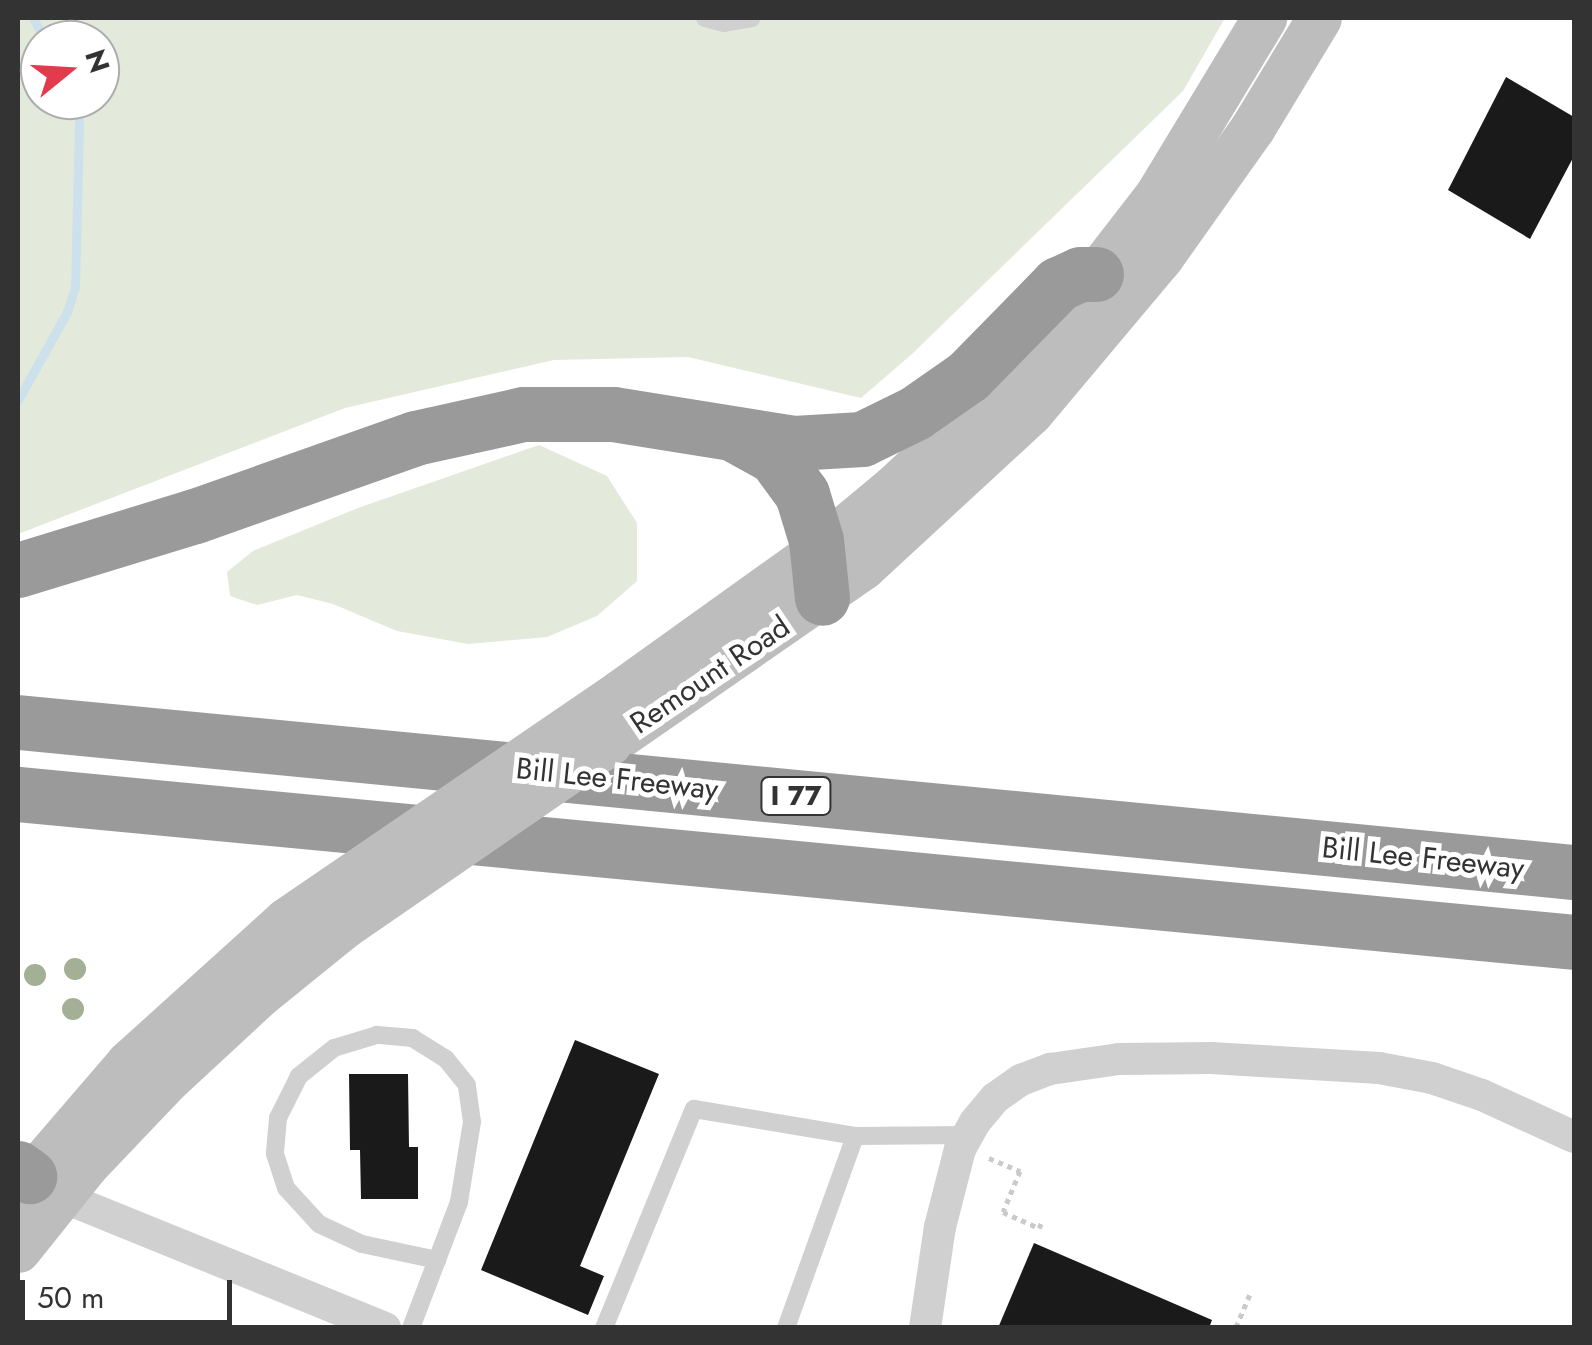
<!DOCTYPE html>
<html>
<head>
<meta charset="utf-8">
<style>
	body { margin:0 }
	#map { position:relative; width:1592px; height:1345px; overflow:hidden; background:#fff; font-family:Jost,sans-serif }
	div>[style] { position:absolute }
	.green>* { inset:0; background:#e3e9db }
	.stream>* { height:9px; margin:-4.5px; padding:0 4.5px; transform-origin:4.5px; border-radius:4.5px; background:#cce1eb }
	.building>* { inset:0; background:#1a1a1a }
	.path>* { height:5px; margin-top:-2.5px; transform-origin:0; background:repeating-linear-gradient(90deg,#cacaca 0 5px,transparent 0 10px) }
	.service>* { height:18px; margin:-9px; padding:0 9px; transform-origin:9px; border-radius:9px; background:#d0d0d0 }
	.minor>* { height:32px; margin:-16px; padding:0 16px; transform-origin:16px; border-radius:16px; background:#d0d0d0 }
	.secondary>* { height:45px; margin:-22.5px; padding:0 22.5px; transform-origin:22.5px; border-radius:22.5px; background:#bdbdbd }
	.motorway>* { height:55px; margin:-27.5px; padding:0 27.5px; transform-origin:27.5px; border-radius:27.5px; background:#9a9a9a }
	.secondary-bridge>* { height:45px; margin:-22.5px; padding:0 22.5px; transform-origin:22.5px; border-radius:22.5px; background:#bdbdbd }
	.trees>* { width:22px; height:22px; margin:-11px; border-radius:50%; background:#a3b095 }
	span { translate:-50% -50%; white-space:nowrap; text-align:center; line-height:1.15; -webkit-text-stroke:10px #fff; paint-order:stroke }
	.shield-label span { padding:2px 8px; background:#fff; border:2px solid; border-radius:8px; -webkit-text-stroke-width:0 }
	.shield-label { font-size:28px; color:#333; font-weight:700 }
	.street-label { font-size:30px; color:#333 }
	.frame { position:absolute; inset:0; border:20px solid #333; pointer-events:none }
	.north { position:absolute; left:20px; top:20px; width:100px; height:100px; box-sizing:border-box; background:#fff; border:2px solid #adadad; border-radius:50%; rotate:72deg; font-size:28px; font-weight:700; line-height:40px; text-align:center; color:#333 }
	.north::after { content:''; display:block; margin:auto; width:35px; height:45px; background:#e33b4e; clip-path:polygon(50% 0,100% 100%,50% 72%,0 100%) }
	.scale { position:absolute; left:20px; top:1280px; width:212px; height:45px; box-sizing:border-box; border:5px solid #333; border-top:0; padding-left:12px; font-size:30px; line-height:35px; white-space:nowrap; color:#333; -webkit-text-stroke:8px #fff; paint-order:stroke }
</style>
</head>
<body>
<div id="map">
	<div class="green">
		<div style="clip-path:polygon(evenodd,18px 18px,1225px 18px,1183px 91px,912px 354px,861px 398px,688px 357px,554px 360px,345px 408px,18px 534px,18px 18px,40px 40px,100px 40px,100px 100px,40px 100px,40px 40px)"></div>
		<div style="clip-path:polygon(539px 445px,607px 476px,637px 523px,637px 581px,597px 616px,547px 637px,468px 644px,397px 631px,333px 604px,297px 595px,257px 605px,230px 596px,227px 572px,253px 551px,358px 508px)"></div>
	</div>
	<div class="stream">
		<div style="left:33px;top:18px;width:25px;rotate:61deg"></div>
		<div style="left:18px;top:400px;width:101px;rotate:-60.9deg"></div>
		<div style="left:67px;top:312px;width:25px;rotate:-72deg"></div>
		<div style="left:75px;top:288px;width:168px;rotate:-88.6deg"></div>
		<div style="left:79px;top:120px;width:21px;rotate:-107deg"></div>
	</div>
	<div class="building">
		<div style="clip-path:polygon(1506px 77px,1574px 117px,1574px 156px,1530px 239px,1448px 190px)"></div>
		<div style="clip-path:polygon(575px 1040px,659px 1074px,580px 1266px,604px 1276px,588px 1315px,481px 1270px)"></div>
		<div style="clip-path:polygon(349px 1074px,408px 1074px,409px 1147px,418px 1147px,418px 1199px,361px 1199px,360px 1150px,350px 1150px)"></div>
		<div style="clip-path:polygon(1034px 1243px,1212px 1320px,1209px 1328px,998px 1328px)"></div>
	</div>
	<div class="path">
		<div style="left:989px;top:1158px;width:34px;rotate:23deg"></div>
		<div style="left:1020px;top:1171px;width:44px;rotate:112.5deg"></div>
		<div style="left:1003px;top:1212px;width:39px;rotate:24deg"></div>
		<div style="left:1039px;top:1228px;width:7px;rotate:-63deg"></div>
		<div style="left:1236px;top:1327px;width:38px;rotate:-67deg"></div>
	</div>
	<div class="service">
		<div style="left:705px;top:18px;width:20px;rotate:15deg"></div>
		<div style="left:724px;top:23px;width:28px;rotate:-10deg"></div>
		<div style="left:411px;top:1328px;width:73px;rotate:-69.1deg"></div>
		<div style="left:437px;top:1260px;width:62px;rotate:-69.2deg"></div>
		<div style="left:459px;top:1202px;width:81px;rotate:-80.8deg"></div>
		<div style="left:472px;top:1122px;width:37px;rotate:-98deg"></div>
		<div style="left:467px;top:1085px;width:33px;rotate:-129deg"></div>
		<div style="left:446px;top:1059px;width:39px;rotate:-148deg"></div>
		<div style="left:413px;top:1038px;width:36px;rotate:-175deg"></div>
		<div style="left:377px;top:1035px;width:45px;rotate:163.2deg"></div>
		<div style="left:334px;top:1048px;width:45px;rotate:141.3deg"></div>
		<div style="left:299px;top:1076px;width:47px;rotate:116.6deg"></div>
		<div style="left:278px;top:1118px;width:36px;rotate:95deg"></div>
		<div style="left:275px;top:1154px;width:36px;rotate:72deg"></div>
		<div style="left:286px;top:1188px;width:49px;rotate:47.5deg"></div>
		<div style="left:319px;top:1224px;width:47px;rotate:24.9deg"></div>
		<div style="left:362px;top:1244px;width:77px;rotate:12deg"></div>
		<div style="left:604px;top:1328px;width:237px;rotate:-67.7deg"></div>
		<div style="left:694px;top:1109px;width:163px;rotate:9.5deg"></div>
		<div style="left:855px;top:1136px;width:112px;rotate:-0.5deg"></div>
		<div style="left:786px;top:1328px;width:204px;rotate:-70.2deg"></div>
	</div>
	<div class="minor">
		<div style="left:60px;top:1196px;width:351px;rotate:22.1deg"></div>
		<div style="left:925px;top:1328px;width:102px;rotate:-81.6deg"></div>
		<div style="left:940px;top:1227px;width:81px;rotate:-75.6deg"></div>
		<div style="left:960px;top:1149px;width:31px;rotate:-61deg"></div>
		<div style="left:975px;top:1122px;width:31px;rotate:-50deg"></div>
		<div style="left:995px;top:1098px;width:32px;rotate:-35deg"></div>
		<div style="left:1021px;top:1080px;width:31px;rotate:-21deg"></div>
		<div style="left:1050px;top:1069px;width:70px;rotate:-8.2deg"></div>
		<div style="left:1119px;top:1059px;width:92px;rotate:-0.6deg"></div>
		<div style="left:1211px;top:1058px;width:168px;rotate:3.4deg"></div>
		<div style="left:1379px;top:1068px;width:54px;rotate:10.7deg"></div>
		<div style="left:1432px;top:1078px;width:53px;rotate:18.8deg"></div>
		<div style="left:1482px;top:1095px;width:101px;rotate:24.5deg"></div>
	</div>
	<div class="secondary">
		<div style="left:620px;top:692px;width:244px;rotate:-35.6deg"></div>
		<div style="left:818px;top:550px;width:100px;rotate:-39.7deg"></div>
		<div style="left:895px;top:486px;width:127px;rotate:-43.1deg"></div>
		<div style="left:988px;top:399px;width:125px;rotate:-48.3deg"></div>
		<div style="left:1071px;top:306px;width:140px;rotate:-52.2deg"></div>
		<div style="left:1157px;top:195px;width:207px;rotate:-58.8deg"></div>
		<div style="left:609px;top:743px;width:309px;rotate:-34.7deg"></div>
		<div style="left:863px;top:567px;width:227px;rotate:-42.7deg"></div>
		<div style="left:1030px;top:413px;width:204px;rotate:-50deg"></div>
		<div style="left:1161px;top:257px;width:159px;rotate:-54.7deg"></div>
		<div style="left:1253px;top:127px;width:127px;rotate:-58.8deg"></div>
		<div style="left:18px;top:1191px;width:169px;rotate:-49.3deg"></div>
		<div style="left:128px;top:1063px;width:213px;rotate:-42.1deg"></div>
		<div style="left:18px;top:1250px;width:109px;rotate:-51.3deg"></div>
		<div style="left:86px;top:1165px;width:117px;rotate:-46.4deg"></div>
		<div style="left:167px;top:1080px;width:127px;rotate:-42.8deg"></div>
		<div style="left:260px;top:994px;width:108px;rotate:-39deg"></div>
	</div>
	<div class="motorway">
		<div style="left:737px;top:436px;width:43px;rotate:28.9deg"></div>
		<div style="left:775px;top:457px;width:46px;rotate:53.9deg"></div>
		<div style="left:802px;top:494px;width:48px;rotate:73.1deg"></div>
		<div style="left:816px;top:540px;width:58px;rotate:84.1deg"></div>
		<div style="left:18px;top:570px;width:185px;rotate:-17deg"></div>
		<div style="left:195px;top:516px;width:233px;rotate:-19.5deg"></div>
		<div style="left:415px;top:438px;width:111px;rotate:-12.5deg"></div>
		<div style="left:523px;top:414px;width:90px"></div>
		<div style="left:613px;top:414px;width:183px;rotate:9.1deg"></div>
		<div style="left:794px;top:443px;width:68px;rotate:-3.4deg"></div>
		<div style="left:862px;top:439px;width:59px;rotate:-26.1deg"></div>
		<div style="left:915px;top:413px;width:65px;rotate:-34.9deg"></div>
		<div style="left:968px;top:376px;width:129px;rotate:-45.6deg"></div>
		<div style="left:1058px;top:284px;width:24px;rotate:-24deg"></div>
		<div style="left:1080px;top:274px;width:16px"></div>
		<div style="left:18px;top:722px;width:1563px;rotate:5.51deg"></div>
		<div style="left:18px;top:794px;width:1563px;rotate:5.43deg"></div>
		<div style="left:18px;top:1168px;width:14px;rotate:36deg"></div>
	</div>
	<div class="secondary-bridge">
		<div style="left:286px;top:920px;width:404px;rotate:-34.3deg"></div>
		<div style="left:344px;top:926px;width:322px;rotate:-34.6deg"></div>
	</div>
	<div class="trees">
		<div style="left:75px;top:969px"></div>
		<div style="left:35px;top:975px"></div>
		<div style="left:73px;top:1009px"></div>
	</div>
	<div class="shield-label">
		<span style="left:796px;top:796px">I 77</span>
	</div>
	<div class="street-label">
		<span style="left:710px;top:675px;rotate:-34deg">Remount Road</span>
		<span style="left:617px;top:779px;rotate:6deg">Bill Lee Freeway</span>
		<span style="left:1423px;top:858px;rotate:6deg">Bill Lee Freeway</span>
	</div>
	<div class="frame"></div>
	<div class="north">N</div>
	<div class="scale">50 m</div>
</div>
</body>
</html>
